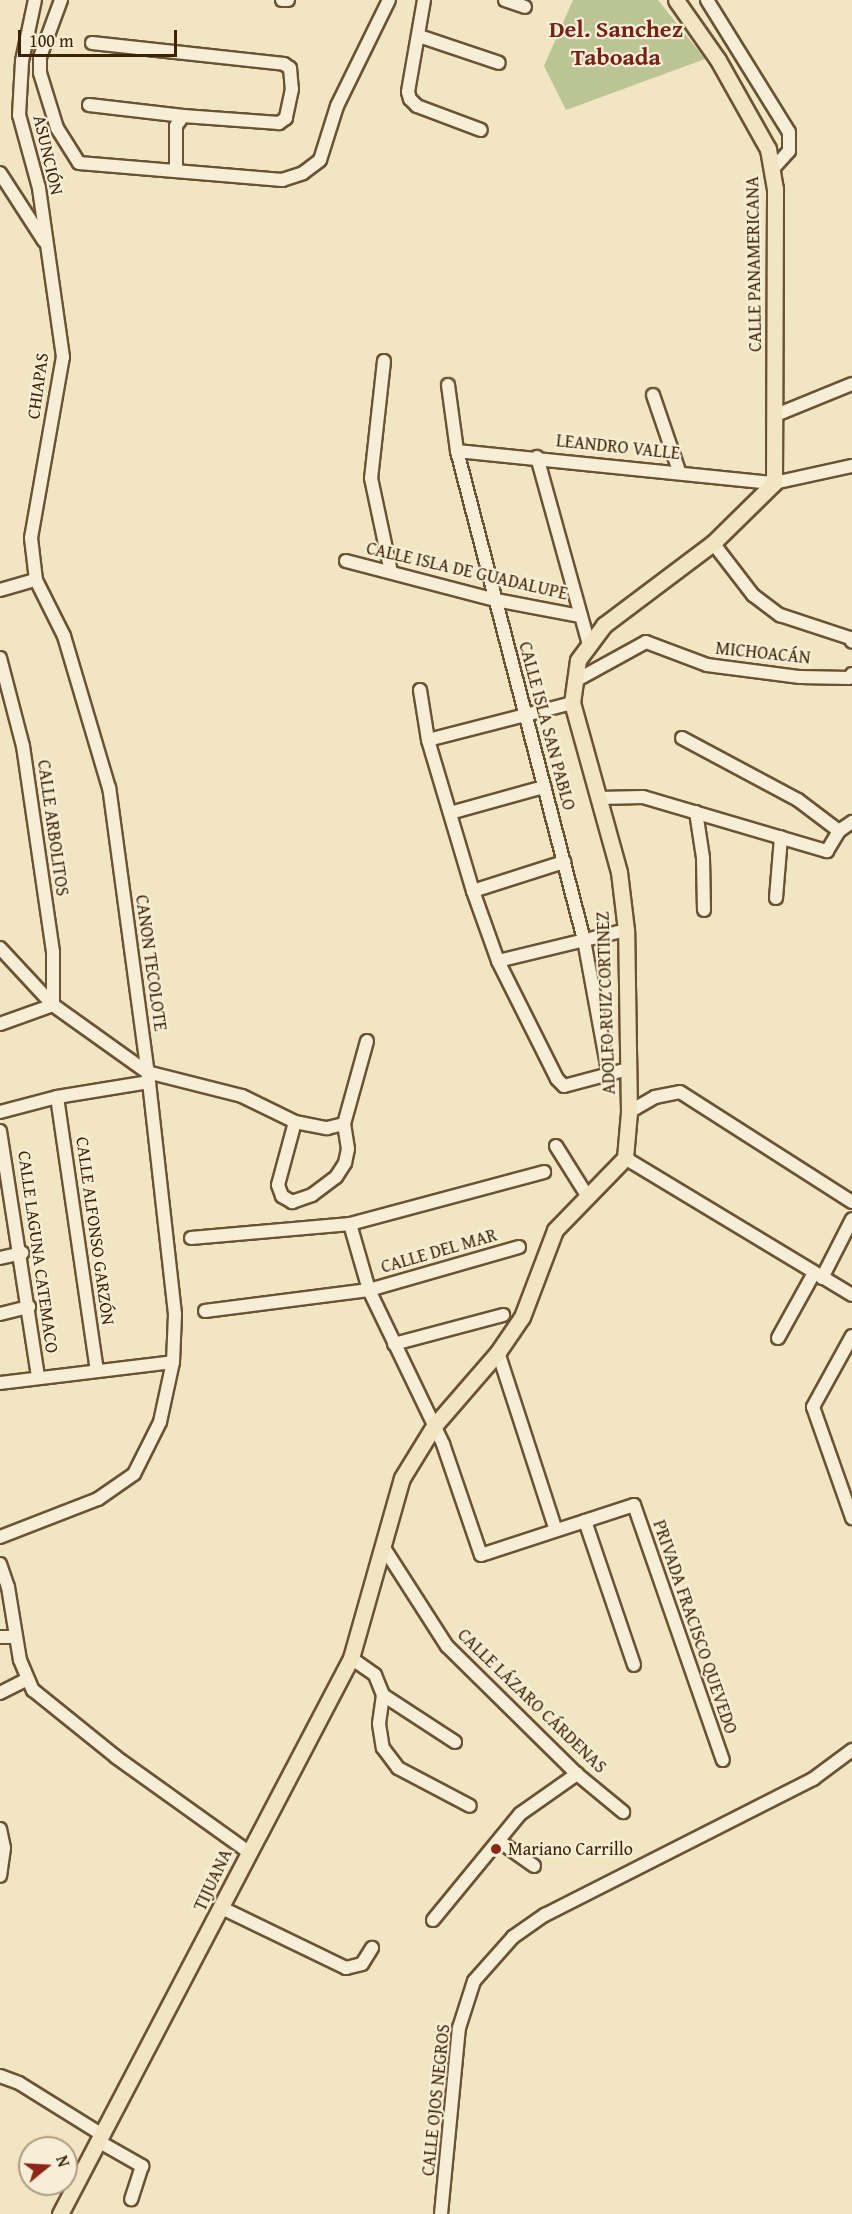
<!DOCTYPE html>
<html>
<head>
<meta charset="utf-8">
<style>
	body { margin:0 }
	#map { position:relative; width:852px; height:2214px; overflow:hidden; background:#f2e5c2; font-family:"Gentium Book Plus",serif }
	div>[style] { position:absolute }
	.green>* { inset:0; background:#bbc493 }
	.roads { filter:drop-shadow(2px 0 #6a5333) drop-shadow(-2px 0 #6a5333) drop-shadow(0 2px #6a5333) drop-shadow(0 -2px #6a5333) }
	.minor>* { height:12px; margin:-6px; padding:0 6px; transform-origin:6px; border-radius:6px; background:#f7eed7 }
	.major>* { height:15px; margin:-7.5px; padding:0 7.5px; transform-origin:7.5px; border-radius:7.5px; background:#f2e5c2 }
	.dots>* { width:16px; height:16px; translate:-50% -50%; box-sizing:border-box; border:3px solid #f7eed7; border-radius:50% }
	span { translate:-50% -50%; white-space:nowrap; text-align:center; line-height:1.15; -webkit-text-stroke:4.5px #f7eed7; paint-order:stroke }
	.street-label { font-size:18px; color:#3d2203 }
	.poi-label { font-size:18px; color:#3d2203 }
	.left { translate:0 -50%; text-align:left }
	.district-label { font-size:24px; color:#7a1f14; font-weight:700 }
	.north { position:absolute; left:18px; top:2136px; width:60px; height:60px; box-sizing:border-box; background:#f7eed7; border:2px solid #ad9c82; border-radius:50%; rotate:72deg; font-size:16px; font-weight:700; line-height:24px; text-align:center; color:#3d2203 }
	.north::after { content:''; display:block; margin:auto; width:21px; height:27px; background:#8f2418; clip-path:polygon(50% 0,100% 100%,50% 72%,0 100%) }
	.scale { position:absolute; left:18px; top:30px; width:159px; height:27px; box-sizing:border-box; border:3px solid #3d2203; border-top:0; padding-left:8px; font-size:18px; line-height:21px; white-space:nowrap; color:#3d2203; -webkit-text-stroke:4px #f7eed7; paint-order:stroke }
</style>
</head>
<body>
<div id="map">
	<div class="green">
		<div style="clip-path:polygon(573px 0,658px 0,705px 59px,566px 110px,544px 66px)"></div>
	</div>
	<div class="roads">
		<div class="minor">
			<div style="left:61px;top:0;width:61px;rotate:110.2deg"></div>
			<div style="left:40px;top:57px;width:16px;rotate:90deg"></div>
			<div style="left:40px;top:73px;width:58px;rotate:72.8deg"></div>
			<div style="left:57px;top:128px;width:41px;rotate:57.8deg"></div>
			<div style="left:79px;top:163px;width:204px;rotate:4.8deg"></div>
			<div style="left:282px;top:180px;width:22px;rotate:-18deg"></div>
			<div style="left:303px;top:173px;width:21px;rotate:-37deg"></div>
			<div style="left:320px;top:160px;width:57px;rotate:-72.5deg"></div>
			<div style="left:337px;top:106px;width:118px;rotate:-63.9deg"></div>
			<div style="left:282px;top:0;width:6px"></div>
			<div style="left:424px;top:0;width:93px;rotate:99.9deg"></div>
			<div style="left:408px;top:92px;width:7px;rotate:74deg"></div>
			<div style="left:410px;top:99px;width:10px;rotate:45deg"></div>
			<div style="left:417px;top:106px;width:68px;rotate:20.6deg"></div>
			<div style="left:505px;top:0;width:21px;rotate:19deg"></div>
			<div style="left:707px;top:0;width:155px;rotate:58.2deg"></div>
			<div style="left:789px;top:132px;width:19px;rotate:90deg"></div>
			<div style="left:789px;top:151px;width:25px;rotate:132deg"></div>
			<div style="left:419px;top:36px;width:84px;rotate:18.6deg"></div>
			<div style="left:92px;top:43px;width:193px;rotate:6.2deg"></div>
			<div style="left:284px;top:64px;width:7px;rotate:34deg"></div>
			<div style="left:290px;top:68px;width:21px;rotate:85deg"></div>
			<div style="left:292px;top:89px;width:30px;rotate:102deg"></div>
			<div style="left:286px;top:118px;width:9px;rotate:144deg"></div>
			<div style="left:279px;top:123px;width:96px;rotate:-175.8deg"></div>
			<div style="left:183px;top:116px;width:12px;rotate:125deg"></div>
			<div style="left:176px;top:126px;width:45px;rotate:90deg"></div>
			<div style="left:89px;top:105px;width:95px;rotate:6.7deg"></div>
			<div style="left:0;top:173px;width:81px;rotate:57.1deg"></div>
			<div style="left:384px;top:361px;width:118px;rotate:96.3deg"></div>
			<div style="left:371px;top:478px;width:96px;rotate:78deg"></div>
			<div style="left:448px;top:385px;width:67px;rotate:82.2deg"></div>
			<div style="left:457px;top:451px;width:505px;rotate:75.44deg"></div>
			<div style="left:584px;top:940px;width:138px;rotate:79.6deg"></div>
			<div style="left:653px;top:395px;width:80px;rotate:71.1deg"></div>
			<div style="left:776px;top:415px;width:82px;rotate:-22.2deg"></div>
			<div style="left:457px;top:451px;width:319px;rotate:5.8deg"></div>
			<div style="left:774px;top:483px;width:80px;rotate:-12.3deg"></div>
			<div style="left:537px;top:457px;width:191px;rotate:74.5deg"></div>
			<div style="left:713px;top:543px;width:66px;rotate:52.4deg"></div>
			<div style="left:753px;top:595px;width:34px;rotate:37deg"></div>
			<div style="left:780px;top:615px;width:74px;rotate:18.2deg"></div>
			<div style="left:850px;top:638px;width:4px;rotate:63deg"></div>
			<div style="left:346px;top:561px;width:155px;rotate:14.6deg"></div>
			<div style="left:496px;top:600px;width:86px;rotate:10.8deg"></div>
			<div style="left:0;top:590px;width:37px;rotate:-16deg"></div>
			<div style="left:0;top:658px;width:91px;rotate:75.4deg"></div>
			<div style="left:23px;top:746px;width:208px;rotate:81.7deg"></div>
			<div style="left:53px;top:952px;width:53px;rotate:90deg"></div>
			<div style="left:575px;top:681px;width:81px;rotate:-28.8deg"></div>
			<div style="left:646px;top:642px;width:65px;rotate:20.7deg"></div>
			<div style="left:707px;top:665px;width:94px;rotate:7.4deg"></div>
			<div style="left:800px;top:677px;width:49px;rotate:1.2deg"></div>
			<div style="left:849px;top:678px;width:5px;rotate:-53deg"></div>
			<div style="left:420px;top:690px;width:51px;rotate:80.9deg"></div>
			<div style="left:428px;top:740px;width:158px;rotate:73.4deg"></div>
			<div style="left:473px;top:891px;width:74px;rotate:70.3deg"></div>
			<div style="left:498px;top:961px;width:132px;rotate:63.4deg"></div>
			<div style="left:557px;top:1079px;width:10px;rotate:45deg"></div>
			<div style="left:564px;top:1086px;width:66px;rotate:-14.9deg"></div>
			<div style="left:682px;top:738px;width:132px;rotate:28.1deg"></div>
			<div style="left:798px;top:800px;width:51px;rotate:37.1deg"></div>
			<div style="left:428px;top:740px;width:149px;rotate:-14.4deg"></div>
			<div style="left:599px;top:798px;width:44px;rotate:-1.3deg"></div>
			<div style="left:643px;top:797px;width:192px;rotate:16.4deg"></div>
			<div style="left:827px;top:851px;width:23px;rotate:-59deg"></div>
			<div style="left:839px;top:831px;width:16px;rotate:-35deg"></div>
			<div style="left:696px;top:812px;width:47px;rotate:81.3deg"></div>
			<div style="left:703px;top:858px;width:52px;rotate:88.9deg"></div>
			<div style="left:450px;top:813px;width:98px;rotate:-15.5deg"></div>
			<div style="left:473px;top:891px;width:96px;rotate:-17.7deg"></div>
			<div style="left:776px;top:898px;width:61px;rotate:-85.3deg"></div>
			<div style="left:0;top:948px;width:78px;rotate:47.1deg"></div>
			<div style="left:53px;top:1005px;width:115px;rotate:35.5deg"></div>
			<div style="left:147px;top:1072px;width:98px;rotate:14.2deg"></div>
			<div style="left:242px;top:1096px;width:59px;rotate:26.1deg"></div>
			<div style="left:295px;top:1122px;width:33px;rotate:11deg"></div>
			<div style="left:327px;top:1128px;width:17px;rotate:-13deg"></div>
			<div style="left:344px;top:1124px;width:86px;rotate:-74.5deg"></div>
			<div style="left:498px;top:961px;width:132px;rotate:-13.6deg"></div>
			<div style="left:0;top:1024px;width:56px;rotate:-19.7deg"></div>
			<div style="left:57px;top:1097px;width:277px;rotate:81.7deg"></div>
			<div style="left:0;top:1112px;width:59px;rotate:-14.7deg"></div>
			<div style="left:57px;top:1097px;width:93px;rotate:-9.3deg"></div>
			<div style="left:629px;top:1112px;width:30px;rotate:-30deg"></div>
			<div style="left:655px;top:1097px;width:25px;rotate:-11deg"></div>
			<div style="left:680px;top:1092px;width:204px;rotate:32.6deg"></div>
			<div style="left:295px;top:1122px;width:65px;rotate:105.1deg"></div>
			<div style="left:278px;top:1185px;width:12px;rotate:70deg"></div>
			<div style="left:282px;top:1196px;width:12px;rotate:31deg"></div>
			<div style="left:292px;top:1202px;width:21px;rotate:-19deg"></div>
			<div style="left:312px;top:1195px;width:30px;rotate:-37deg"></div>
			<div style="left:336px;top:1177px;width:17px;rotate:-57deg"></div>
			<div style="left:345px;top:1163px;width:14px;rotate:-78deg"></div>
			<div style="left:348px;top:1149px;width:25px;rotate:-99deg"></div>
			<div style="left:0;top:1131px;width:249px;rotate:81.2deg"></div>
			<div style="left:556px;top:1146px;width:60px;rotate:57.9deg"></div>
			<div style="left:625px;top:1158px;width:265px;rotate:31.1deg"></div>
			<div style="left:350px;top:1224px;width:69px;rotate:73.9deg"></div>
			<div style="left:369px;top:1290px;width:171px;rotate:64.3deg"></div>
			<div style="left:443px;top:1444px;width:117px;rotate:71.1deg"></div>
			<div style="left:481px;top:1555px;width:161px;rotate:-18.1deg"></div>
			<div style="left:634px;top:1505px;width:270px;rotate:70.8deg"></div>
			<div style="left:191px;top:1238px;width:160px;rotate:-5deg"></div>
			<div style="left:350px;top:1224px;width:201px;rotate:-15deg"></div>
			<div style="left:0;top:1258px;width:23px;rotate:-13deg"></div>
			<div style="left:822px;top:1278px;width:66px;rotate:-63deg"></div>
			<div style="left:205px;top:1311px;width:165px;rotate:-7.3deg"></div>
			<div style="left:369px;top:1290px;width:156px;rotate:-16deg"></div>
			<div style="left:0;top:1314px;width:30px;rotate:-14deg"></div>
			<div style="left:852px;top:1336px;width:81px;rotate:118.8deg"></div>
			<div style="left:813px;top:1407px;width:118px;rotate:70.6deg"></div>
			<div style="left:778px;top:1338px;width:74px;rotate:-61deg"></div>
			<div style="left:394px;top:1344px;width:113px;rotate:-14.9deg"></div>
			<div style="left:498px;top:1352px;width:187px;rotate:72deg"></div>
			<div style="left:0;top:1383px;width:174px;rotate:-6.9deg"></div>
			<div style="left:585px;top:1521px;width:152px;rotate:71.2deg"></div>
			<div style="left:0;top:1537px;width:105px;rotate:-21.2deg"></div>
			<div style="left:98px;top:1499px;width:44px;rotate:-34.8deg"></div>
			<div style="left:134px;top:1474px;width:58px;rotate:-63.4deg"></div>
			<div style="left:160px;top:1422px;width:61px;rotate:-77.8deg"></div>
			<div style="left:173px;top:1362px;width:48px;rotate:-87.6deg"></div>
			<div style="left:175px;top:1314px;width:233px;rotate:-96.4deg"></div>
			<div style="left:149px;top:1082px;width:297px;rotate:-97.7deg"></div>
			<div style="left:109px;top:788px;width:159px;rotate:-106.5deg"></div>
			<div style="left:64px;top:636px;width:63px;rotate:-116.6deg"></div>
			<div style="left:36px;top:580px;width:42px;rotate:-96.8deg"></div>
			<div style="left:31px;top:538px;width:184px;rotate:-80deg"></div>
			<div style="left:63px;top:357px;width:171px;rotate:-98.1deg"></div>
			<div style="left:39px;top:188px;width:76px;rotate:-105.3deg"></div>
			<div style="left:19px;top:115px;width:54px;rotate:-86.8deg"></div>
			<div style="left:22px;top:61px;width:62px;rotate:-78deg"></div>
			<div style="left:384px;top:1548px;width:117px;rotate:57.3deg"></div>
			<div style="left:447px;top:1646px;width:182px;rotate:44.6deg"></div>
			<div style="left:577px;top:1774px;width:60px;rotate:39.6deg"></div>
			<div style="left:0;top:1564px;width:24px;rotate:71deg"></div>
			<div style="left:8px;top:1587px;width:74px;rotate:80.7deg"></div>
			<div style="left:20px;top:1660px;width:33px;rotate:67deg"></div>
			<div style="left:33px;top:1690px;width:107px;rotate:38.9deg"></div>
			<div style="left:116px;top:1757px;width:165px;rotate:35.6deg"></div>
			<div style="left:0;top:1637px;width:16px"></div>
			<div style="left:351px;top:1658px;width:29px;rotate:35deg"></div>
			<div style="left:375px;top:1675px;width:22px;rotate:68deg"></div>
			<div style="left:383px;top:1695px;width:29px;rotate:98deg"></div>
			<div style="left:379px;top:1724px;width:24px;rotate:81deg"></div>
			<div style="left:383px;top:1748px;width:25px;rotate:53deg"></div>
			<div style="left:398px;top:1768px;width:81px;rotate:27.8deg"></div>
			<div style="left:0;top:1693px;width:29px;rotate:-27deg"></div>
			<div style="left:383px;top:1695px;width:86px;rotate:33.1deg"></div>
			<div style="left:0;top:1829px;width:19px;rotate:78deg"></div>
			<div style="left:4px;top:1848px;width:28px;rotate:98deg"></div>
			<div style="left:499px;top:1841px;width:43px;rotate:35.5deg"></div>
			<div style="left:222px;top:1908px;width:138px;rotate:25.8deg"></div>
			<div style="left:346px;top:1968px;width:16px;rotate:-14deg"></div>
			<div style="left:362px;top:1964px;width:19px;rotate:-58deg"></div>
			<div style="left:433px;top:1920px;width:137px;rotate:-50.6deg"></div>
			<div style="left:520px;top:1814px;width:70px;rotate:-35.1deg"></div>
			<div style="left:0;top:2076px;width:20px;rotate:20deg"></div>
			<div style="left:19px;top:2083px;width:97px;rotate:31.9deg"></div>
			<div style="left:98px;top:2141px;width:51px;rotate:29.6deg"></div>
			<div style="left:142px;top:2166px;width:35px;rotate:108deg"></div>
			<div style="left:441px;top:2214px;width:187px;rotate:-84.5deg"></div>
			<div style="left:459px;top:2028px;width:49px;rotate:-72.3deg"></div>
			<div style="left:474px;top:1981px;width:59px;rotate:-48.4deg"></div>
			<div style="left:513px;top:1937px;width:39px;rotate:-35deg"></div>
			<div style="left:545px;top:1915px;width:301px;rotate:-26.9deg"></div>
			<div style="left:813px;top:1779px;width:49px;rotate:-36.6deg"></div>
		</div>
		<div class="major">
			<div style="left:60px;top:2214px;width:628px;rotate:-62.37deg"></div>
			<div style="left:351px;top:1658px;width:187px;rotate:-74.2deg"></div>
			<div style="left:402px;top:1478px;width:61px;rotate:-58.4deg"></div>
			<div style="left:434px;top:1426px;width:98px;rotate:-49.1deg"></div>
			<div style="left:498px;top:1352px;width:42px;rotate:-55.6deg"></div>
			<div style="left:522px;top:1317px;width:93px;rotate:-69.2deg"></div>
			<div style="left:555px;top:1230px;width:100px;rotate:-45.8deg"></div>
			<div style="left:625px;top:1158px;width:46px;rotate:-85deg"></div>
			<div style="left:629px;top:1112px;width:182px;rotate:-90.9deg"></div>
			<div style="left:626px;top:930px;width:58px;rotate:-96.9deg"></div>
			<div style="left:619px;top:872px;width:175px;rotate:-105.5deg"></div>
			<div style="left:572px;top:703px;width:43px;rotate:-82.1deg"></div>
			<div style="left:578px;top:660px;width:44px;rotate:-53.4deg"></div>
			<div style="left:604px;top:625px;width:136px;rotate:-37deg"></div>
			<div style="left:713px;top:543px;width:86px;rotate:-44.5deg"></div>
			<div style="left:774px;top:483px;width:294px;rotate:-89.8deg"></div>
			<div style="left:775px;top:189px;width:41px;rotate:-99.9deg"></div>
			<div style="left:768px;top:149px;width:102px;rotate:-119.3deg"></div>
			<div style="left:718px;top:60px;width:73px;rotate:-125deg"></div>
		</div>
	</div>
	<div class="dots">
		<div style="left:496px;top:1849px;background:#8f2418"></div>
	</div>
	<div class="street-label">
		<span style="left:48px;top:155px;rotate:77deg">ASUNCIÓN</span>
		<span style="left:754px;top:264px;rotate:-91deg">CALLE PANAMERICANA</span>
		<span style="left:38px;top:386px;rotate:-82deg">CHIAPAS</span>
		<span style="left:618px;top:447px;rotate:6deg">LEANDRO VALLE</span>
		<span style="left:467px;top:571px;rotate:13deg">CALLE ISLA DE GUADALUPE</span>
		<span style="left:763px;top:653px;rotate:6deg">MICHOACÁN</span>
		<span style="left:547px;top:726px;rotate:75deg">CALLE ISLA SAN PABLO</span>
		<span style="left:53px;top:828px;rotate:82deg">CALLE ARBOLITOS</span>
		<span style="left:151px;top:963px;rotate:82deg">CANON TECOLOTE</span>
		<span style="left:606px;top:1003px;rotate:-92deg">ADOLFO RUIZ CORTINEZ</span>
		<span style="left:95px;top:1231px;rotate:82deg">CALLE ALFONSO GARZÓN</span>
		<span style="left:439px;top:1251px;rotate:-16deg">CALLE DEL MAR</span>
		<span style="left:38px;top:1252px;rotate:82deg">CALLE LAGUNA CATEMACO</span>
		<span style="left:695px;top:1627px;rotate:71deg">PRIVADA FRACISCO QUEVEDO</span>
		<span style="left:532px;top:1701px;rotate:44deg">CALLE LÁZARO CÁRDENAS</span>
		<span style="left:213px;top:1880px;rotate:-65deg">TIJUANA</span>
		<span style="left:436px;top:2100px;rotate:-84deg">CALLE OJOS NEGROS</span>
	</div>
	<div class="poi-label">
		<span class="left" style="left:508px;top:1849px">Mariano Carrillo</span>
	</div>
	<div class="district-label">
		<span style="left:616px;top:43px">Del. Sanchez<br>Taboada</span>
	</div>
	<div class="north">N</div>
	<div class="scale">100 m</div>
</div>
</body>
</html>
